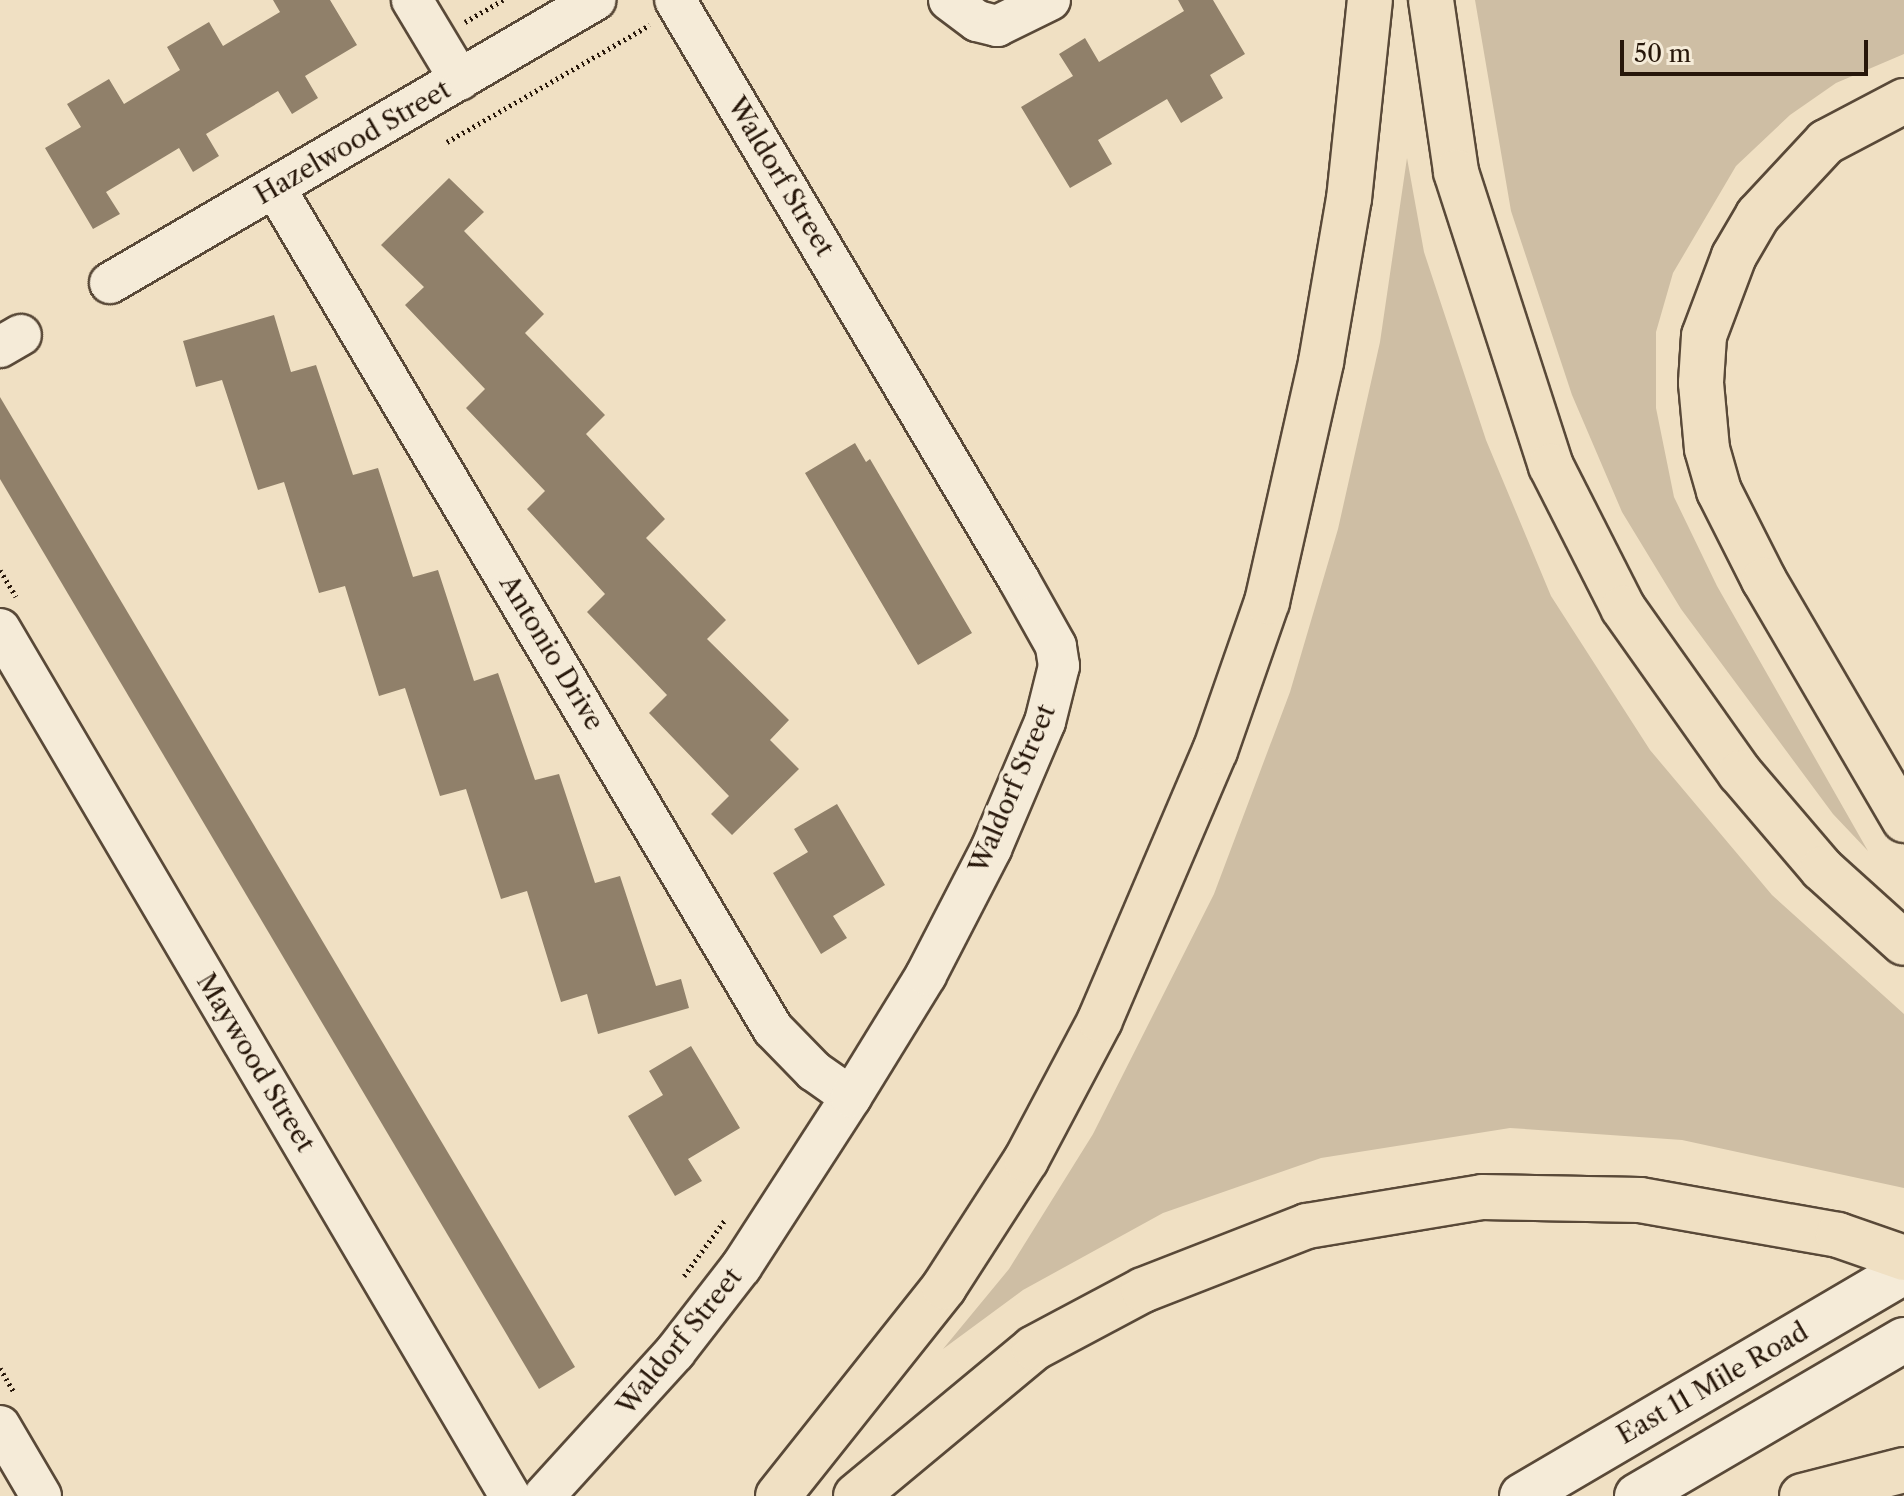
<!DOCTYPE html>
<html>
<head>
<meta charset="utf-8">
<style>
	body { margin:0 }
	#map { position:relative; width:1904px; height:1496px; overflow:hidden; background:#f0e0c3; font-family:"Libre Caslon Text",serif }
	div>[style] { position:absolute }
	.green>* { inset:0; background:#cebea4 }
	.building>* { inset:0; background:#90806a }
	.path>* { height:5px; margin-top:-2.5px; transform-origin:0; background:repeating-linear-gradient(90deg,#27170a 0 2px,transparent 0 6px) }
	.roads { filter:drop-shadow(2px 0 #594938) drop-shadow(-2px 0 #594938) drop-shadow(0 2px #594938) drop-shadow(0 -2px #594938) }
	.street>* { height:40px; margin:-20px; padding:0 20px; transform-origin:20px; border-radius:20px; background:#f5ebd8 }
	.secondary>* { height:44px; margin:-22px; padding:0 22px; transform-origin:22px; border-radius:22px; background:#f5ebd8 }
	.highway>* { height:44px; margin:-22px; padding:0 22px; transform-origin:22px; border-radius:22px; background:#f0e0c3 }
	span { translate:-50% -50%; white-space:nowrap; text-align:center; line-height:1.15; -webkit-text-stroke:8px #f5ebd8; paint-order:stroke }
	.street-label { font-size:26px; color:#27170a }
	.scale { position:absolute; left:1620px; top:40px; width:248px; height:36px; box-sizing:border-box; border:4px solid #27170a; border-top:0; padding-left:10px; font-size:24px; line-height:28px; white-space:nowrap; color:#27170a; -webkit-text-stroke:6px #f5ebd8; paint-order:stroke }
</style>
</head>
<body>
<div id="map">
	<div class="green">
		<div style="clip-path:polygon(1475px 0,1904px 0,1904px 54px,1836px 83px,1790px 115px,1736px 166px,1673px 273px,1656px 332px,1656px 408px,1674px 497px,1717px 586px,1868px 851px,1833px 814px,1681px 609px,1622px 512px,1572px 395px,1511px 211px)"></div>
		<div style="clip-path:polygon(1407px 158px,1424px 252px,1486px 440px,1551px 596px,1650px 750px,1772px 895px,1904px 1014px,1904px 1188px,1682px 1140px,1510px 1128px,1321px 1158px,1163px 1213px,1023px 1290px,943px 1349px,1009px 1269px,1093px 1134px,1214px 894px,1290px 692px,1338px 529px,1380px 342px)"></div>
	</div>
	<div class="building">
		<div style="clip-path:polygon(273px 0,330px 0,357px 45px,305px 76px,318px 98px,292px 114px,278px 91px,206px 134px,219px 156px,193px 172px,179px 148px,106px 192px,120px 214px,93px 229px,45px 148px,81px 127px,67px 104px,109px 79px,124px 104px,180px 70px,167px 47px,209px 22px,223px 46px,280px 12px)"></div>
		<div style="clip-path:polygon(1178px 0,1213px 0,1245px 54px,1210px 75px,1223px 98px,1181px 123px,1167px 99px,1098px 140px,1112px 164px,1070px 188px,1021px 107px,1073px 76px,1059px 54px,1085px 38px,1099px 62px,1184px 11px)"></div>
		<div style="clip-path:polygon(449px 178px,484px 212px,464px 231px,544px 314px,525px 333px,605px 415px,586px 434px,665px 519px,646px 538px,726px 620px,707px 639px,789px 720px,770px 740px,799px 769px,732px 835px,711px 814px,729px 796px,649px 713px,667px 695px,587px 612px,605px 594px,527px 509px,545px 491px,466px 408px,485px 389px,405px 305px,424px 287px,381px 245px)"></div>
		<div style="clip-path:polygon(274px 315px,291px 372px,316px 365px,353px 475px,378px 468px,413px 577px,438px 570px,474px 681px,498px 673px,535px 780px,559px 774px,595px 883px,620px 876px,656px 986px,681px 979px,689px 1008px,598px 1034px,587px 994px,561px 1002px,527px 891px,501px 899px,466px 789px,440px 796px,405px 688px,379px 696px,345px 586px,319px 593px,284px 482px,258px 490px,222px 380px,196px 387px,183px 341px)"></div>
		<div style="clip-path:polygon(0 397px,575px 1367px,539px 1389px,0 479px)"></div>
		<div style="clip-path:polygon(855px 443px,866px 462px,870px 459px,972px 633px,918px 665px,805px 473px)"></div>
		<div style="clip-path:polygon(837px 804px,885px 885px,833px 916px,847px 938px,821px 954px,773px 873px,808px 852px,794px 829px)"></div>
		<div style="clip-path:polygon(691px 1046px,740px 1128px,688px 1159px,702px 1181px,675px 1196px,628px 1116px,663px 1095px,649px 1071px)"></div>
	</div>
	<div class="path">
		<div style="left:465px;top:22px;width:44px;rotate:-30.1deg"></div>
		<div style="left:447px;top:142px;width:234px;rotate:-30deg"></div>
		<div style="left:0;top:570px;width:31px;rotate:59deg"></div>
		<div style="left:684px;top:1276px;width:69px;rotate:-53.8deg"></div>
		<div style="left:0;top:1368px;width:28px;rotate:60deg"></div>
	</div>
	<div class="roads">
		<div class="street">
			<div style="left:412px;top:0;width:93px;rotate:59deg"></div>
			<div style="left:949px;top:0;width:35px;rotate:37deg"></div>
			<div style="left:977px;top:21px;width:21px;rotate:14deg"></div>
			<div style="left:997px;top:26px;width:59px;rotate:-26.1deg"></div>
			<div style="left:275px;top:188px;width:977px;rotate:59.37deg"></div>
			<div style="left:773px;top:1029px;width:59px;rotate:45.7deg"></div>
			<div style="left:814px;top:1071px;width:45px;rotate:35.1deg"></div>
			<div style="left:110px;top:283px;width:562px;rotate:-30.26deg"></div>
			<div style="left:0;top:347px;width:24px;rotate:-30deg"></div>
			<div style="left:0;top:629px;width:1006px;rotate:59.53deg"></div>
			<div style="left:0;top:1426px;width:81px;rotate:59.6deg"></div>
			<div style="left:544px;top:1496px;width:195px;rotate:-47.7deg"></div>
			<div style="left:675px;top:1352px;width:108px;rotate:-52.2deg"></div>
			<div style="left:741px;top:1267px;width:202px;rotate:-57.1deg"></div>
			<div style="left:851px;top:1097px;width:143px;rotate:-58.4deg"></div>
			<div style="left:926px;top:975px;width:142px;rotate:-62.7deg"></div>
			<div style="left:991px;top:849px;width:138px;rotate:-67deg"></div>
			<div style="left:1045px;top:722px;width:58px;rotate:-76deg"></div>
			<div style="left:1059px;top:666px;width:20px;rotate:-99deg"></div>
			<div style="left:1056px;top:646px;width:76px;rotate:-119.3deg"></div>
			<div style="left:1019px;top:580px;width:674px;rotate:-120.67deg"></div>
		</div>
		<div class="secondary">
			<div style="left:1522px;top:1496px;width:443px;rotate:-30.4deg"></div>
			<div style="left:1637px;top:1496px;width:309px;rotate:-30.3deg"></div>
		</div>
		<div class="highway">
			<div style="left:1431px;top:0;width:174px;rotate:81.7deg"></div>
			<div style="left:1456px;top:172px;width:309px;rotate:72.1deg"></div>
			<div style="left:1551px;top:466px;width:159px;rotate:63.1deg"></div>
			<div style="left:1623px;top:608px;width:202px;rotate:54.7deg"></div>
			<div style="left:1740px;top:773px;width:126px;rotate:49.5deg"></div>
			<div style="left:1822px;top:869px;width:110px;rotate:42.1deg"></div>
			<div style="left:1904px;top:101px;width:88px;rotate:152.3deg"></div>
			<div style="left:1826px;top:142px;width:100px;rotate:133deg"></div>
			<div style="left:1758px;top:215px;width:48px;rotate:120.3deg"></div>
			<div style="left:1734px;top:256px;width:85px;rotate:110.6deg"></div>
			<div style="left:1704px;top:336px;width:47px;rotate:93.7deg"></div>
			<div style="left:1701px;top:383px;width:66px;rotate:84.8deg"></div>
			<div style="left:1707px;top:449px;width:44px;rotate:74.1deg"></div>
			<div style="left:1719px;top:491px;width:100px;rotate:63.2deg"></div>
			<div style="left:1764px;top:580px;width:278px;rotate:59.7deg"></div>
			<div style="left:778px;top:1496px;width:267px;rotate:-51.5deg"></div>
			<div style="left:944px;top:1287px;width:151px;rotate:-57.2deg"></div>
			<div style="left:1026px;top:1160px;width:158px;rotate:-62.1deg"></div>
			<div style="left:1100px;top:1020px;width:293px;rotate:-66.9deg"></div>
			<div style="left:1215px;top:751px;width:158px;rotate:-70.8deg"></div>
			<div style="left:1267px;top:602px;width:246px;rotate:-77.3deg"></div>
			<div style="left:1321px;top:362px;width:165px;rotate:-80.3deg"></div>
			<div style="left:1349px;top:199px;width:200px;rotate:-84deg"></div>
			<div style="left:856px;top:1496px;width:231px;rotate:-39.7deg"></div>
			<div style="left:1034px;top:1348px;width:123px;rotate:-28deg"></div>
			<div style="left:1143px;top:1290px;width:176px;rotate:-21.3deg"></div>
			<div style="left:1307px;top:1226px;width:177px;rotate:-9.4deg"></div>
			<div style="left:1482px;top:1197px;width:158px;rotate:1.1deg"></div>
			<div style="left:1640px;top:1200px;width:201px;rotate:10deg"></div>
			<div style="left:1838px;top:1235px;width:70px;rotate:19.2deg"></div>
			<div style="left:1802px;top:1496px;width:105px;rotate:-14.3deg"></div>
		</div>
	</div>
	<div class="street-label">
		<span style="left:353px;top:143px;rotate:-30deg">Hazelwood Street</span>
		<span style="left:780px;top:177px;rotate:59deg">Waldorf Street</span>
		<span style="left:551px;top:653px;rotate:59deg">Antonio Drive</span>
		<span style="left:1013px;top:789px;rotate:-67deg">Waldorf Street</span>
		<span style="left:255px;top:1063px;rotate:59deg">Maywood Street</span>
		<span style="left:680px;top:1342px;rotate:-51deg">Waldorf Street</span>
		<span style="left:1713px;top:1384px;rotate:-30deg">East 11 Mile Road</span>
	</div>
	<div class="scale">50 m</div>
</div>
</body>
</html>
